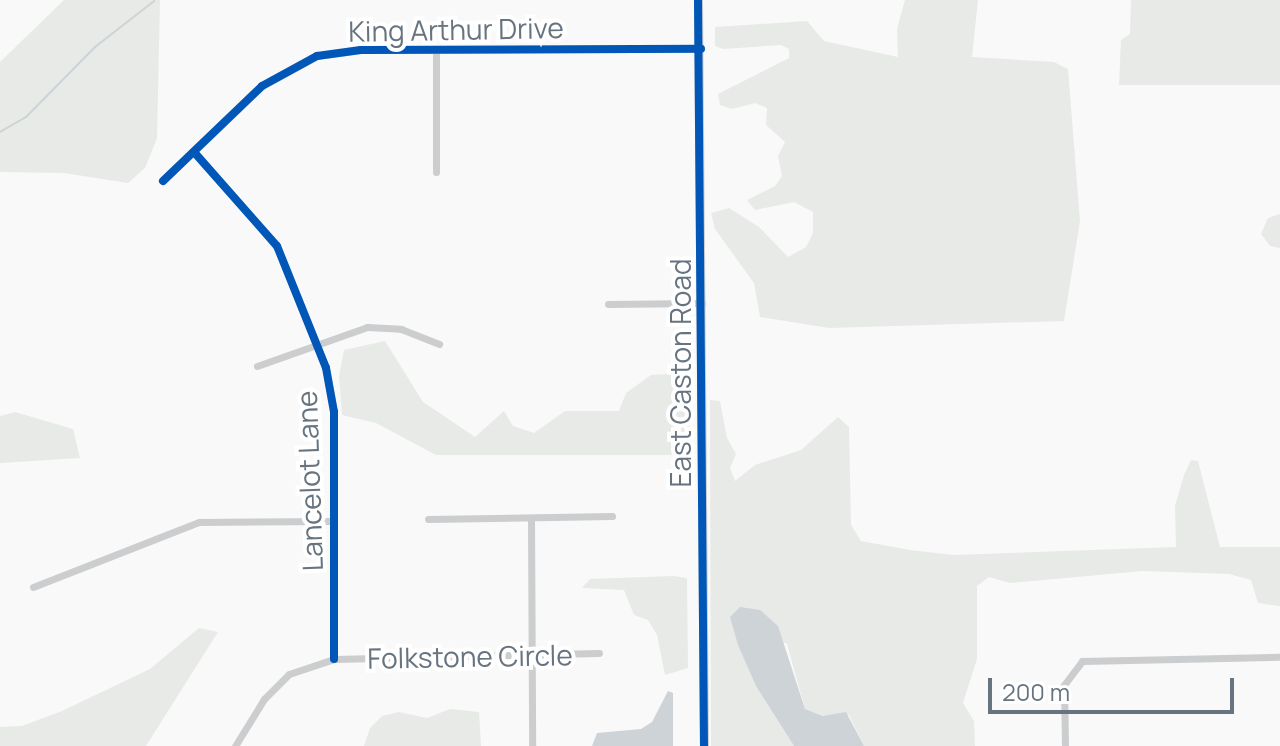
<!DOCTYPE html>
<html>
<head>
<meta charset="utf-8">
<style>
	body { margin:0 }
	#map { position:relative; width:1280px; height:746px; overflow:hidden; background:#f9f9f9; font-family:Manrope,sans-serif }
	div>[style] { position:absolute }
	.green>* { inset:0; background:#e7eae6 }
	.water>* { inset:0; background:#cdd3d7 }
	.stream>* { height:2px; margin:-1px; padding:0 1px; transform-origin:1px; border-radius:1px; background:#cdd3d7 }
	.minor>* { height:7px; margin:-3.5px; padding:0 3.5px; transform-origin:3.5px; border-radius:3.5px; background:#cccdce }
	.tertiary>* { height:9px; margin:-4.5px; padding:0 4.5px; transform-origin:4.5px; border-radius:4.5px; background:#cccdce }
	.cycleway>* { height:8px; margin:-4px; padding:0 4px; transform-origin:4px; border-radius:4px; background:#0057b8 }
	span { translate:-50% -50%; white-space:nowrap; text-align:center; line-height:1.15; -webkit-text-stroke:8px #fff; paint-order:stroke }
	.street-label { font-size:28px; color:#677480 }
	.scale { position:absolute; left:988px; top:678px; width:246px; height:36px; box-sizing:border-box; border:4px solid #677480; border-top:0; padding-left:10px; font-size:24px; line-height:28px; white-space:nowrap; color:#677480; -webkit-text-stroke:6px #fff; paint-order:stroke }
</style>
</head>
<body>
<div id="map">
	<div class="green">
		<div style="clip-path:polygon(64px 0,160px 0,157px 138px,145px 168px,128px 183px,64px 173px,0 172px,0 62px)"></div>
		<div style="clip-path:polygon(905px 0,978px 0,972px 57px,1054px 62px,1068px 69px,1080px 221px,1064px 321px,829px 328px,760px 317px,754px 283px,715px 229px,711px 213px,729px 208px,759px 227px,788px 257px,806px 247px,813px 233px,813px 212px,794px 202px,755px 210px,747px 200px,775px 186px,782px 176px,778px 156px,785px 142px,766px 125px,767px 108px,755px 103px,732px 109px,720px 105px,718px 94px,789px 58px,789px 49px,781px 45px,723px 49px,715px 46px,715px 27px,807px 21px,824px 41px,898px 57px,897px 29px)"></div>
		<div style="clip-path:polygon(1131px 0,1280px 0,1280px 85px,1119px 85px,1121px 40px,1130px 34px)"></div>
		<div style="clip-path:polygon(1280px 214px,1280px 248px,1270px 246px,1261px 234px,1268px 218px)"></div>
		<div style="clip-path:polygon(385px 341px,423px 402px,475px 437px,504px 411px,513px 426px,534px 433px,565px 411px,619px 411px,626px 393px,651px 375px,690px 373px,689px 444px,671px 455px,436px 455px,376px 423px,342px 415px,339px 376px,344px 350px)"></div>
		<div style="clip-path:polygon(710px 400px,720px 401px,727px 438px,736px 454px,730px 468px,735px 481px,755px 465px,801px 450px,838px 417px,849px 427px,851px 525px,861px 541px,910px 550px,954px 555px,1176px 547px,1175px 506px,1184px 475px,1191px 460px,1198px 461px,1220px 547px,1280px 547px,1280px 606px,1258px 603px,1251px 580px,1229px 574px,1143px 571px,1010px 583px,989px 577px,977px 586px,977px 659px,963px 703px,974px 721px,975px 746px,864px 746px,849px 715px,824px 716px,805px 709px,787px 644px,730px 617px,756px 686px,794px 746px,711px 746px)"></div>
		<div style="clip-path:polygon(15px 412px,73px 429px,80px 458px,0 463px,0 416px)"></div>
		<div style="clip-path:polygon(673px 576px,687px 578px,688px 668px,665px 675px,657px 635px,648px 620px,634px 615px,624px 590px,582px 588px,590px 579px)"></div>
		<div style="clip-path:polygon(199px 628px,218px 632px,146px 746px,0 746px,0 727px,22px 726px,62px 711px,150px 669px)"></div>
		<div style="clip-path:polygon(450px 709px,479px 712px,481px 746px,364px 746px,370px 728px,382px 716px,399px 712px,427px 718px)"></div>
	</div>
	<div class="water">
		<div style="clip-path:polygon(740px 607px,760px 610px,778px 626px,805px 709px,823px 716px,846px 712px,864px 746px,794px 746px,756px 686px,738px 645px,730px 617px)"></div>
		<div style="clip-path:polygon(668px 691px,673px 693px,673px 746px,592px 746px,597px 733px,641px 729px,652px 722px)"></div>
	</div>
	<div class="stream">
		<div style="left:0;top:132px;width:30px;rotate:-30deg"></div>
		<div style="left:26px;top:117px;width:98px;rotate:-45.4deg"></div>
		<div style="left:95px;top:47px;width:75px;rotate:-37.9deg"></div>
	</div>
	<div class="minor">
		<div style="left:436px;top:50px;width:122px;rotate:90deg"></div>
		<div style="left:194px;top:152px;width:125px;rotate:48.6deg"></div>
		<div style="left:277px;top:246px;width:131px;rotate:68.1deg"></div>
		<div style="left:326px;top:368px;width:45px;rotate:79.7deg"></div>
		<div style="left:334px;top:412px;width:247px;rotate:90deg"></div>
		<div style="left:163px;top:181px;width:137px;rotate:-43.8deg"></div>
		<div style="left:262px;top:86px;width:63px;rotate:-28.6deg"></div>
		<div style="left:317px;top:56px;width:44px;rotate:-7.8deg"></div>
		<div style="left:361px;top:50px;width:340px;rotate:-0.2deg"></div>
		<div style="left:608px;top:304px;width:94px;rotate:-0.6deg"></div>
		<div style="left:257px;top:366px;width:117px;rotate:-19.5deg"></div>
		<div style="left:367px;top:327px;width:34px;rotate:3deg"></div>
		<div style="left:401px;top:329px;width:41px;rotate:21.5deg"></div>
		<div style="left:428px;top:519px;width:184px;rotate:-0.9deg"></div>
		<div style="left:531px;top:519px;width:227px;rotate:89.7deg"></div>
		<div style="left:33px;top:587px;width:178px;rotate:-21.4deg"></div>
		<div style="left:199px;top:522px;width:135px;rotate:-0.4deg"></div>
		<div style="left:235px;top:746px;width:55px;rotate:-58.3deg"></div>
		<div style="left:264px;top:699px;width:35px;rotate:-45deg"></div>
		<div style="left:289px;top:674px;width:47px;rotate:-18.4deg"></div>
		<div style="left:334px;top:659px;width:265px;rotate:-1.3deg"></div>
		<div style="left:1065px;top:746px;width:61px;rotate:-90.9deg"></div>
		<div style="left:1064px;top:685px;width:30px;rotate:-53deg"></div>
		<div style="left:1082px;top:661px;width:198px;rotate:-1.2deg"></div>
	</div>
	<div class="tertiary">
		<div style="left:698px;top:0;width:746px;rotate:89.54deg"></div>
	</div>
	<div class="cycleway">
		<div style="left:698px;top:0;width:746px;rotate:89.54deg"></div>
		<div style="left:194px;top:152px;width:125px;rotate:48.6deg"></div>
		<div style="left:277px;top:246px;width:131px;rotate:68.1deg"></div>
		<div style="left:326px;top:368px;width:45px;rotate:79.7deg"></div>
		<div style="left:334px;top:412px;width:247px;rotate:90deg"></div>
		<div style="left:163px;top:181px;width:137px;rotate:-43.8deg"></div>
		<div style="left:262px;top:86px;width:63px;rotate:-28.6deg"></div>
		<div style="left:317px;top:56px;width:44px;rotate:-7.8deg"></div>
		<div style="left:361px;top:50px;width:340px;rotate:-0.2deg"></div>
	</div>
	<div class="street-label">
		<span style="left:456px;top:29px;rotate:-1deg">King Arthur Drive</span>
		<span style="left:680px;top:373px;rotate:-90deg">East Caston Road</span>
		<span style="left:309px;top:481px;rotate:-92deg">Lancelot Lane</span>
		<span style="left:470px;top:656px;rotate:-1deg">Folkstone Circle</span>
	</div>
	<div class="scale">200 m</div>
</div>
</body>
</html>
